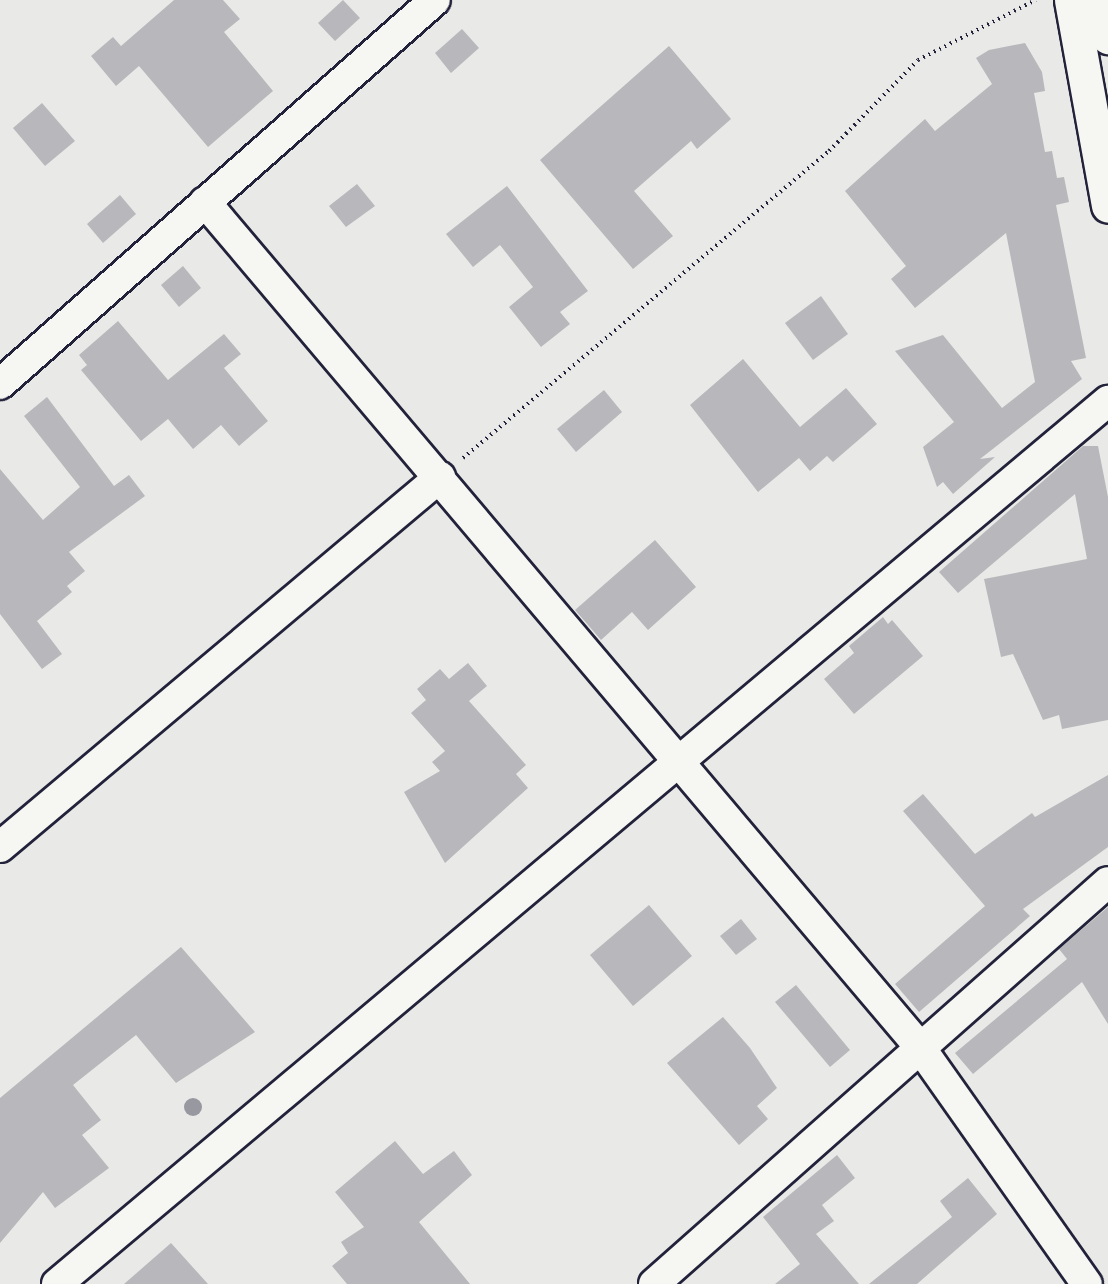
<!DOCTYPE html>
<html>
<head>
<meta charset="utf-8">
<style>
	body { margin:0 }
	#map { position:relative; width:1108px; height:1284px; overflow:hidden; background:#e9e9e7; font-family:"Playpen Sans",sans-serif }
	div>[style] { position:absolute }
	.building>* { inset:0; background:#b8b8bc }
	.path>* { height:4px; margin-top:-2px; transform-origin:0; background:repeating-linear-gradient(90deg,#22223b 0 1.5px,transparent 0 6px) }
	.roads { filter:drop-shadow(2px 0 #22223b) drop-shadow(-2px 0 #22223b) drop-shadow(0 2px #22223b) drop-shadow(0 -2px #22223b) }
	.street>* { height:30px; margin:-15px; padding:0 15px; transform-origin:15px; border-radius:15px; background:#f6f6f2 }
	.highway>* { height:33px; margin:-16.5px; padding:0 16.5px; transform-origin:16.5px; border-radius:16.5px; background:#f6f6f2 }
	.trees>* { width:18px; height:18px; margin:-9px; border-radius:50%; background:#9898a1 }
	span { translate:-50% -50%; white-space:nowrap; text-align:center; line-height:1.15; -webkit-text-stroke:4.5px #f6f6f2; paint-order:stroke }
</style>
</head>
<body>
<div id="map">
	<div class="building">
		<div style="clip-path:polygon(174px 0,223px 0,240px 19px,224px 32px,273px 91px,208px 147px,139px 66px,116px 86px,91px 56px,113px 37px,121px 46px)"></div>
		<div style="clip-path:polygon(343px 0,360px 18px,335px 41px,318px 23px)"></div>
		<div style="clip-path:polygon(462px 29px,479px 48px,451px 73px,435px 53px)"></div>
		<div style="clip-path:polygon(1025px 43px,1042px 72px,1045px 91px,1034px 93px,1045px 152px,1052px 151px,1057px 178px,1064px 177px,1069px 202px,1056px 205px,1086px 358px,1071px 361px,1082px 379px,980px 459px,995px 457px,953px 494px,943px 482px,937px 487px,923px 447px,954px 422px,895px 351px,943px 335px,1002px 408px,1035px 382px,1006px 233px,915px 308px,891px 279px,906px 266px,845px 191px,925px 119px,935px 131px,992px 84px,976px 58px,989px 50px)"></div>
		<div style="clip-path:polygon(669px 46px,731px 119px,697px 149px,691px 141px,634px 191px,673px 236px,633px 269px,540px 160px)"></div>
		<div style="clip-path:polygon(42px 103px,75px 141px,45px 166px,13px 128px)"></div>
		<div style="clip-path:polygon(357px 184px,375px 206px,346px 227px,329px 206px)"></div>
		<div style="clip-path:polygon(507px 186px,588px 291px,560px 312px,570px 324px,541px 347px,509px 307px,533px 287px,500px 245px,473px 267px,446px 234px)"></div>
		<div style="clip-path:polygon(120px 195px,136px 214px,103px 243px,87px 224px)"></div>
		<div style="clip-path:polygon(183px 266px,201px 288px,179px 307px,161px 285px)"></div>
		<div style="clip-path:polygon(821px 296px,848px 334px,813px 360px,785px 323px)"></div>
		<div style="clip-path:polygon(118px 321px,168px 380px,224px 334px,241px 354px,224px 368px,268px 421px,239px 446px,221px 425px,193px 449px,168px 419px,141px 441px,81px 370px,87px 365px,79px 355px)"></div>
		<div style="clip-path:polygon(743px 359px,800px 427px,846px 388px,877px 424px,833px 462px,827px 456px,810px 471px,799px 458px,758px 492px,690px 405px)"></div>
		<div style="clip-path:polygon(604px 390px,622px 412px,576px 452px,557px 429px)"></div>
		<div style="clip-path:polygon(47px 397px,114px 486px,129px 475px,145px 496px,69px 552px,85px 571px,67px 586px,72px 592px,37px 621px,62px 654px,42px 669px,0 614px,0 469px,43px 520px,80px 487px,24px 416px)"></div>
		<div style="clip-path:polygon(1083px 446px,1098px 446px,1108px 497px,1108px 720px,1062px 729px,1059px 715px,1043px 720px,1013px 654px,1001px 657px,984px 579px,1087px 559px,1075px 494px,958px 593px,939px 572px)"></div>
		<div style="clip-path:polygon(655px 540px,696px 587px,648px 630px,632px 612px,601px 640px,575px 610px)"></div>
		<div style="clip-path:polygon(883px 617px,888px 624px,892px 620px,923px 656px,854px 714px,824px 679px,854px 653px,849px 646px)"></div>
		<div style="clip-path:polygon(468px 663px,487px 686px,469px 701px,526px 765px,516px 774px,528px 788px,445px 863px,404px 792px,440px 771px,432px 762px,445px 751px,411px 713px,426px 700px,417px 689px,440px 669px,449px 679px)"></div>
		<div style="clip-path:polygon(1108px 775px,1108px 847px,1023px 909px,1030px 916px,919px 1012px,895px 984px,985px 906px,903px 811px,923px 794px,975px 854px,1032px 813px,1035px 817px)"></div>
		<div style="clip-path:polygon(649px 905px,692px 956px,633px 1006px,590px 955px)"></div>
		<div style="clip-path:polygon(1108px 907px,1108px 1024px,1082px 982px,973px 1074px,955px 1053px,1067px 959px,1059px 949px)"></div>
		<div style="clip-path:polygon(741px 919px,757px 939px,736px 955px,720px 936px)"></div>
		<div style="clip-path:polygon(181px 947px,255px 1032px,176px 1083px,136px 1035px,73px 1085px,101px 1120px,82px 1135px,109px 1168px,55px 1208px,43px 1192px,0 1243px,0 1098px)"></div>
		<div style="clip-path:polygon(796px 985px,850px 1050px,830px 1067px,775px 1002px)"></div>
		<div style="clip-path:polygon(723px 1017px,750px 1048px,777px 1088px,757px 1106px,768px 1119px,739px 1145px,667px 1063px)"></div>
		<div style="clip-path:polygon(395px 1141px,423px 1174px,454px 1151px,472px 1175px,419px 1222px,470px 1284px,347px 1284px,332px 1266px,348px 1253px,341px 1242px,364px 1227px,335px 1192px)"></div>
		<div style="clip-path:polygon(837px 1155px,855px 1178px,822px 1205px,834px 1221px,816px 1234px,859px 1284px,775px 1284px,800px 1264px,763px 1217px)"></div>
		<div style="clip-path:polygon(968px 1178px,997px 1214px,917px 1284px,869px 1284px,952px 1217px,940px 1201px)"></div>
		<div style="clip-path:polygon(171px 1243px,208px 1284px,124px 1284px)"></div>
	</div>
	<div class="path">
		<div style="left:463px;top:458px;width:478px;rotate:-40deg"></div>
		<div style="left:829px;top:151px;width:127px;rotate:-45.6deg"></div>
		<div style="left:918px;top:60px;width:132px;rotate:-27deg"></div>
	</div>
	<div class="roads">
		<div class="street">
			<div style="left:205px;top:202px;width:1106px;rotate:49.77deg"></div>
			<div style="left:919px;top:1046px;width:291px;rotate:54.8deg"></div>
			<div style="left:0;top:384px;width:580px;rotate:-41.44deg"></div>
			<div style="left:0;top:847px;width:575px;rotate:-40.06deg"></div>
			<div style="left:57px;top:1284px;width:1373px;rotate:-40.04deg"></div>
			<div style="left:654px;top:1284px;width:606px;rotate:-41.52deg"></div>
		</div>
		<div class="highway">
			<div style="left:1071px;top:0;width:209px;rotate:79.8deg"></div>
			<div style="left:1101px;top:0;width:38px;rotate:79deg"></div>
		</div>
	</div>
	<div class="trees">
		<div style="left:193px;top:1107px"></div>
	</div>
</div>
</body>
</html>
